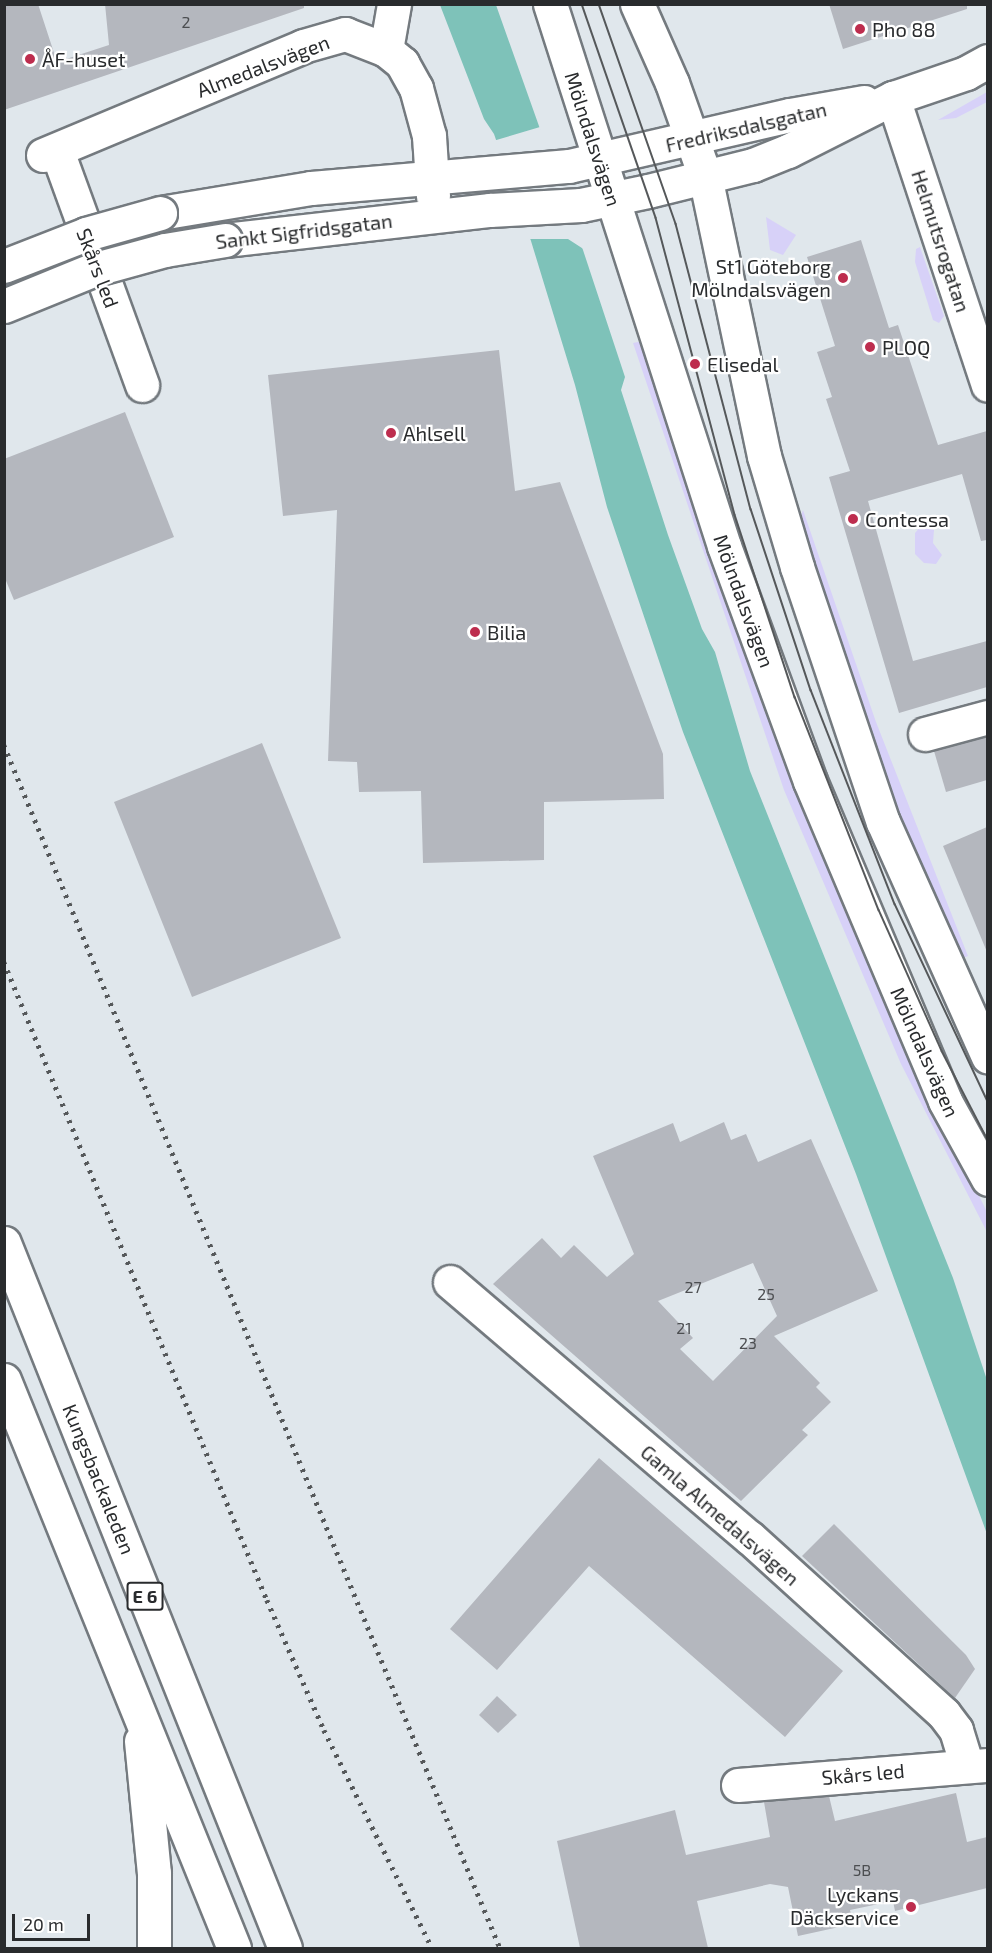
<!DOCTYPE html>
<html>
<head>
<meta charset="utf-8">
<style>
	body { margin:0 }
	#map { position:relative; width:992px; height:1953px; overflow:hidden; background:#e0e7ec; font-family:"Exo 2",sans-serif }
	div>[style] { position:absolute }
	.green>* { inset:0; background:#d7d1f8 }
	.water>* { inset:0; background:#7ec2b9 }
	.pier>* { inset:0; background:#e0e7ec }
	.building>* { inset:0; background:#b4b7be }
	.roads { filter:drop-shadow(2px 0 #747a7f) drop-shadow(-2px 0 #747a7f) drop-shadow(0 2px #747a7f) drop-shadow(0 -2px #747a7f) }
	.minor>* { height:33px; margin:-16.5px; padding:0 16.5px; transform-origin:16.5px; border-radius:16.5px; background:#fff }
	.major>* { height:33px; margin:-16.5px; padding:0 16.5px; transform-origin:16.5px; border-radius:16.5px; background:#fff }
	.highway>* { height:33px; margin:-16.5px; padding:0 16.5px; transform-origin:16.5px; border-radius:16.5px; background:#fff }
	.tram>* { height:1.5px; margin:-0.75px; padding:0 0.75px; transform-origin:0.75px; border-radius:0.75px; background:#55585a }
	.rail>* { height:4.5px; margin-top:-2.25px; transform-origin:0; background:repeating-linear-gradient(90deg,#55585a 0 3px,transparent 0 9px) }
	.bridges { filter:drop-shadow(2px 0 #747a7f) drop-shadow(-2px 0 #747a7f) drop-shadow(0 2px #747a7f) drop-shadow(0 -2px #747a7f) }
	.minor-bridge>* { height:33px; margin:-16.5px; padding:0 16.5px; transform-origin:16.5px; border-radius:16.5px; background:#fff }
	.dots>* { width:16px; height:16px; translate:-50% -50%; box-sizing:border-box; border:3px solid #fff; border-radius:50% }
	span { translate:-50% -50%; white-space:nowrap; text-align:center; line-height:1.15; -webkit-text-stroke:4.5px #fff; paint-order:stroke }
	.number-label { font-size:16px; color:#4c4e51 }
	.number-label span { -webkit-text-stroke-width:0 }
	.shield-label span { padding:2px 4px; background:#fff; border:2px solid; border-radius:4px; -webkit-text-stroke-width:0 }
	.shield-label { font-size:18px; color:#292b2d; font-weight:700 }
	.poi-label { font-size:20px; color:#292b2d }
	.left { translate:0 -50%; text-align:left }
	.right { translate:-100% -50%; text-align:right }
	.street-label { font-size:20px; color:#292b2d }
	.frame { position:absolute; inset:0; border:6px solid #292b2d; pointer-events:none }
	.scale { position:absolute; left:12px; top:1914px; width:78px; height:27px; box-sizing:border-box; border:3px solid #292b2d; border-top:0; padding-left:8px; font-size:18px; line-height:21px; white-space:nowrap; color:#292b2d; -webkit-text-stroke:4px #fff; paint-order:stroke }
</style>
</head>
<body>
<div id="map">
	<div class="green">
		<div style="clip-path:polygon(987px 92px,987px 102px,956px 118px,938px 120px)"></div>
		<div style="clip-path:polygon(766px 217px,796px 235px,783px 255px,770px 250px)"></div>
		<div style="clip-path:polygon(920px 247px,944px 316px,939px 323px,933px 320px,915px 262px,916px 249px)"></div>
		<div style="clip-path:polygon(643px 341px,787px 770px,886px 1008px,987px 1212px,987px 1232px,901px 1064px,784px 790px,633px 343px)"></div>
		<div style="clip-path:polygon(803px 510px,876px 722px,968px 956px,955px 961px,904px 845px,826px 614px,800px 518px)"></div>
		<div style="clip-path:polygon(921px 526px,934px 530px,933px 543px,942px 555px,936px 564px,924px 563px,915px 554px,915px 533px)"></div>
	</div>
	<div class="water">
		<div style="clip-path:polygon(440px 5px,496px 5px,583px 250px,625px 377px,621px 390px,668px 535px,702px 629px,715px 652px,750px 771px,953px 1278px,987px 1380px,987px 1534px,856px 1174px,683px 732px,607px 507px,575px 385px,531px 241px,494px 134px,484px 119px)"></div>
	</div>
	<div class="pier">
		<div style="clip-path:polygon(540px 127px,571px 208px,585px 250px,568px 239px,529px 239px,499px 156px,493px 141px)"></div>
	</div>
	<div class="building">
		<div style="clip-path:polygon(4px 4px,38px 4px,57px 62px,109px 45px,105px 4px,304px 4px,304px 8px,4px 110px)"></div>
		<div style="clip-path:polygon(829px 4px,967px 4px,967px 9px,843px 49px)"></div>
		<div style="clip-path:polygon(861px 240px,889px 328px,898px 325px,938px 445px,987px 431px,987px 540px,981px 541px,962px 474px,868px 501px,913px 661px,987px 641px,987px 687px,899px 713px,829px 477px,850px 471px,826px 399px,832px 397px,817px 352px,835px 346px,807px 257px)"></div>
		<div style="clip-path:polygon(499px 350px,515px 491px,560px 482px,663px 754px,664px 799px,544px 802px,544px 860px,423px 863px,421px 791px,359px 792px,357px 762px,328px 761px,337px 510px,283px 516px,268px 375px)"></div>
		<div style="clip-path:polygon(125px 412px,174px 537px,14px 600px,4px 576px,4px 459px)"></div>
		<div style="clip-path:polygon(987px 737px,987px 780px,946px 792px,934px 751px)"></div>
		<div style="clip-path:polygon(262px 743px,341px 938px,192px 997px,114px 802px)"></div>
		<div style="clip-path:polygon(987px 827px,987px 952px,943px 846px)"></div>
		<div style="clip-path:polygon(evenodd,724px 1122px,731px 1140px,746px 1134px,758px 1162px,811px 1139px,878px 1291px,774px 1336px,820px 1383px,816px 1387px,831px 1402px,802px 1430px,808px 1435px,741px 1501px,493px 1284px,542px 1238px,561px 1258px,574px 1245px,607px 1277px,634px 1254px,593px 1156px,673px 1123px,680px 1142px,724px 1122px,753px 1263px,777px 1316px,713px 1381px,680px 1349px,693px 1338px,658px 1301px,753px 1263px)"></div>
		<div style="clip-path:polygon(599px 1458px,843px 1671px,785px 1737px,589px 1566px,497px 1670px,450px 1629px)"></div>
		<div style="clip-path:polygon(834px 1524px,966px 1655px,975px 1669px,955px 1698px,802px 1556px)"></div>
		<div style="clip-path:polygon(497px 1696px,517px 1715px,498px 1733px,479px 1715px)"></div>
		<div style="clip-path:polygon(956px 1793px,967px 1842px,987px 1837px,987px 1888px,895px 1911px,893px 1901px,850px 1910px,853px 1924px,798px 1936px,788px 1887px,770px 1884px,697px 1901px,708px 1948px,580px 1948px,557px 1841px,675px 1810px,686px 1855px,770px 1837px,764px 1802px,829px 1796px,835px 1821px)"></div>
	</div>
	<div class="roads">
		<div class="minor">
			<div style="left:386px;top:50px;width:47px;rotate:-80.1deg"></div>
			<div style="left:893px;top:98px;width:302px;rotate:71.7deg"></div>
			<div style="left:57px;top:151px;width:249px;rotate:70deg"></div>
			<div style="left:43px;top:155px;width:282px;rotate:-22.7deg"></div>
			<div style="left:303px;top:46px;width:44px;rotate:-15.9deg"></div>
			<div style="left:345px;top:34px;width:44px;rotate:21.3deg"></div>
			<div style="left:386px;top:50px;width:21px;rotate:39deg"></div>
			<div style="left:402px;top:63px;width:29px;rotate:61deg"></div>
			<div style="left:416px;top:88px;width:50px;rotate:74.8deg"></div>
			<div style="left:429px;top:136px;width:60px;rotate:86.2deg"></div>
			<div style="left:160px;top:213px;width:153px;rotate:-9.4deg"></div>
			<div style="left:311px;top:188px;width:259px;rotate:-4.9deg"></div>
			<div style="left:569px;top:166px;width:227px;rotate:-13deg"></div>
			<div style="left:790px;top:115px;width:75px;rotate:-10deg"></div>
			<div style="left:225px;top:240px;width:267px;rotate:-6.5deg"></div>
			<div style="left:490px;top:210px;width:91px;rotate:-3.1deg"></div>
			<div style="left:581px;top:205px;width:68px;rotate:-11.8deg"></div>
			<div style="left:648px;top:191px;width:108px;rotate:-13.9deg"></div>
			<div style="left:753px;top:165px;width:38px;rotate:-22deg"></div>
			<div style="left:788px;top:151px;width:118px;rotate:-26.8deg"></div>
			<div style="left:893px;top:98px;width:77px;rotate:-18.9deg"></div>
			<div style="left:966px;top:73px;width:25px;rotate:-29deg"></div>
			<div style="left:925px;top:734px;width:65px;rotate:-15.1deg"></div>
			<div style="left:450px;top:1282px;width:393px;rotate:40.5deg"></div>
			<div style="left:749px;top:1537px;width:263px;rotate:42.2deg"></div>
			<div style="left:944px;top:1714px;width:20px;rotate:53deg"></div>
			<div style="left:956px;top:1730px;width:37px;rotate:73deg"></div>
			<div style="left:738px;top:1785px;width:251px;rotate:-4.6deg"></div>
		</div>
		<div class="major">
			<div style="left:550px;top:4px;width:569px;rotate:72.2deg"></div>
			<div style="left:724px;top:546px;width:250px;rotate:69.9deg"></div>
			<div style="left:810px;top:781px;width:347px;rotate:67.1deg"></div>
			<div style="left:945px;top:1101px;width:89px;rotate:61.1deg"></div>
			<div style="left:637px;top:4px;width:86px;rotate:66.1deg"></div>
			<div style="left:672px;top:83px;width:99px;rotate:70.5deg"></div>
			<div style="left:705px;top:176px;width:286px;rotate:78.1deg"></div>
			<div style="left:764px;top:456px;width:116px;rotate:73.4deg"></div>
			<div style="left:797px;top:567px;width:269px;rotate:71.4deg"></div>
			<div style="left:883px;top:822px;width:257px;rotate:65.9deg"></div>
		</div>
		<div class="highway">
			<div style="left:4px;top:1243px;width:759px;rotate:68.27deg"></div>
			<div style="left:4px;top:1380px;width:613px;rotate:67.96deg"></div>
			<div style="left:141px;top:1741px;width:133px;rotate:84.4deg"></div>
			<div style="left:154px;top:1873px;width:75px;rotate:90deg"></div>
		</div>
	</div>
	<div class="tram">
		<div style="left:582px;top:4px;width:226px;rotate:70.9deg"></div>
		<div style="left:656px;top:218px;width:307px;rotate:75.1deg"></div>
		<div style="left:735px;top:515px;width:192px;rotate:71.8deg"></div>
		<div style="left:795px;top:697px;width:229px;rotate:68.5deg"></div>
		<div style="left:879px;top:910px;width:154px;rotate:65.9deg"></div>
		<div style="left:942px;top:1051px;width:100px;rotate:62.7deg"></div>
		<div style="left:599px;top:4px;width:233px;rotate:70.7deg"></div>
		<div style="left:676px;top:224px;width:295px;rotate:75.3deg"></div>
		<div style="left:751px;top:509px;width:191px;rotate:71.7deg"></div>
		<div style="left:811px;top:690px;width:230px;rotate:68.6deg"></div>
		<div style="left:895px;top:904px;width:219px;rotate:64.8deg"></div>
	</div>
	<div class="rail">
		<div style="left:4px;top:745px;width:1301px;rotate:67.59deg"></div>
		<div style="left:4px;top:962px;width:690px;rotate:67.6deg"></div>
		<div style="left:267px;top:1600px;width:142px;rotate:66.3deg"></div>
		<div style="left:324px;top:1730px;width:243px;rotate:63.6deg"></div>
	</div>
	<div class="bridges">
		<div class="minor-bridge">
			<div style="left:4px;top:266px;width:88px;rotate:-21.3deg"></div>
			<div style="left:86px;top:234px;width:77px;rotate:-15.8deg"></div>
			<div style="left:4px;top:306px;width:95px;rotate:-22.2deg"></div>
			<div style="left:92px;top:270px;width:76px;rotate:-15.3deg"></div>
			<div style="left:165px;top:250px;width:61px;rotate:-9.5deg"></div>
		</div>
	</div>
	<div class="dots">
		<div style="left:860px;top:29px;background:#bd2d4e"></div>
		<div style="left:30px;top:59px;background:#bd2d4e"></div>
		<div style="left:843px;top:278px;background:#bd2d4e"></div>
		<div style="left:870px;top:347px;background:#bd2d4e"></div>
		<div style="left:695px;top:364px;background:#bd2d4e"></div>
		<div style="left:391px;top:433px;background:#bd2d4e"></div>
		<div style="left:853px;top:519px;background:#bd2d4e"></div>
		<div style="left:475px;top:632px;background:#bd2d4e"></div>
		<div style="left:911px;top:1907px;background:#bd2d4e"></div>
	</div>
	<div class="number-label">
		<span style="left:186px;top:22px">2</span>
		<span style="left:693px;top:1287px">27</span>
		<span style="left:766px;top:1294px">25</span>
		<span style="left:684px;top:1328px">21</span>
		<span style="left:748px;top:1343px">23</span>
		<span style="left:862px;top:1870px">5B</span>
	</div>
	<div class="shield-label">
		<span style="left:145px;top:1596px">E 6</span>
	</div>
	<div class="poi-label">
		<span class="left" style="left:872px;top:29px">Pho 88</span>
		<span class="left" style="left:42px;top:59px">ÅF-huset</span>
		<span class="right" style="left:831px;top:278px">St1 Göteborg<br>Mölndalsvägen</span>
		<span class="left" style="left:882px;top:347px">PLOQ</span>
		<span class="left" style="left:707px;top:364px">Elisedal</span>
		<span class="left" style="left:403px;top:433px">Ahlsell</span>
		<span class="left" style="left:865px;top:519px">Contessa</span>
		<span class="left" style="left:487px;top:632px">Bilia</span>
		<span class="right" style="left:899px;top:1906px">Lyckans<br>Däckservice</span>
	</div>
	<div class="street-label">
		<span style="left:263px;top:66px;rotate:-21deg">Almedalsvägen</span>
		<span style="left:746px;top:127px;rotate:-13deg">Fredriksdalsgatan</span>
		<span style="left:593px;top:139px;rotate:72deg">Mölndalsvägen</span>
		<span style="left:304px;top:231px;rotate:-7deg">Sankt Sigfridsgatan</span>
		<span style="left:941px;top:241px;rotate:72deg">Helmutsrogatan</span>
		<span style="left:98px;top:268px;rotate:69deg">Skårs led</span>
		<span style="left:744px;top:601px;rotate:70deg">Mölndalsvägen</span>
		<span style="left:925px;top:1052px;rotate:66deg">Mölndalsvägen</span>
		<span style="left:99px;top:1479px;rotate:68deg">Kungsbackaleden</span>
		<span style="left:720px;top:1515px;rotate:41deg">Gamla Almedalsvägen</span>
		<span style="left:863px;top:1774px;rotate:-5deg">Skårs led</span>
	</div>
	<div class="frame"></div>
	<div class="scale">20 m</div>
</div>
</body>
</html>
